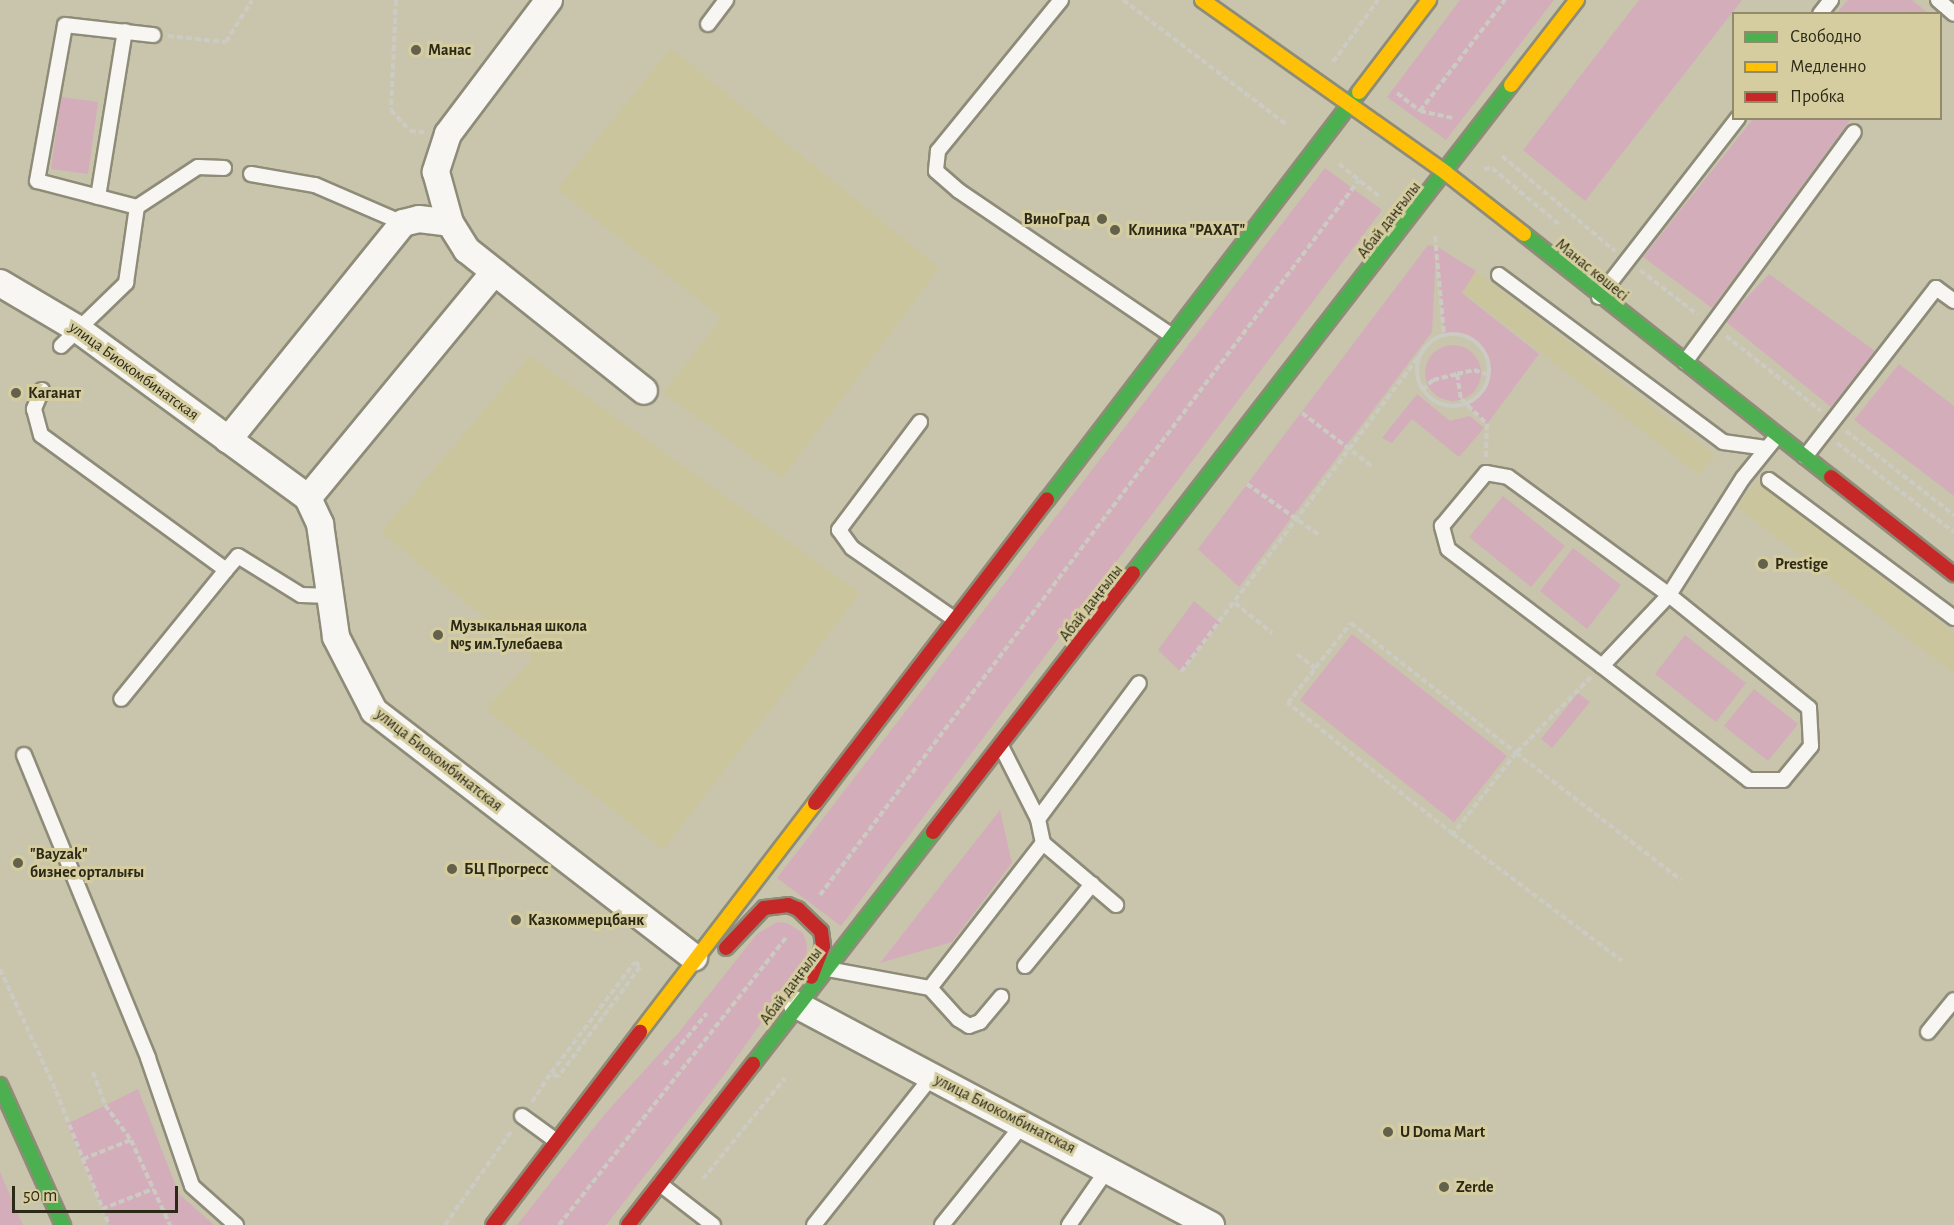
<!DOCTYPE html>
<html>
<head>
<meta charset="utf-8">
<style>
	body { margin:0 }
	#map { position:relative; width:1954px; height:1225px; overflow:hidden; background:#c8c5ac; font-family:"Alegreya Sans",sans-serif }
	div>[style] { position:absolute }
	.built>* { inset:0; background:#cbc59d }
	.green>* { inset:0; background:#d4adbb }
	.round { border-radius:50% }
	.path>* { height:4px; margin-top:-2px; transform-origin:0; background:repeating-linear-gradient(90deg,#cccbc3 0 6px,transparent 0 9px) }
	.path>.ring { margin:-2px; padding:0; box-sizing:content-box; background:none; border:4px solid #cccbc3; border-radius:50% }
	.roads { filter:drop-shadow(2px 0 #8e8c78) drop-shadow(-2px 0 #8e8c78) drop-shadow(0 2px #8e8c78) drop-shadow(0 -2px #8e8c78) }
	.lane>* { height:14px; margin:-7px; padding:0 7px; transform-origin:7px; border-radius:7px; background:#f7f6f3 }
	.street>* { height:26px; margin:-13px; padding:0 13px; transform-origin:13px; border-radius:13px; background:#f7f6f3 }
	.fast>* { height:14px; margin:-7px; padding:0 7px; transform-origin:7px; border-radius:7px; background:#4caf50 }
	.slow>* { height:14px; margin:-7px; padding:0 7px; transform-origin:7px; border-radius:7px; background:#ffc107 }
	.jam>* { height:14px; margin:-7px; padding:0 7px; transform-origin:7px; border-radius:7px; background:#c62828 }
	.dots>* { width:16px; height:16px; translate:-50% -50%; box-sizing:border-box; border:3px solid #d5cd9f; border-radius:50% }
	span { translate:-50% -50%; white-space:nowrap; text-align:center; line-height:1.15; -webkit-text-stroke:6px #d5cd9f; paint-order:stroke }
	.poi-label { font-size:16px; color:#2c2917; font-weight:700 }
	.left { translate:0 -50%; text-align:left }
	.right { translate:-100% -50%; text-align:right }
	.street-label { font-size:16px; color:#2c2917 }
	.legend { position:absolute; left:1732px; top:12px; width:210px; height:108px; box-sizing:border-box; background:#d5cd9f; border:2px solid #918b69; margin:0; padding:8px 10px; list-style:none; font-size:18px; color:#2c2917 }
	.legend li { display:flex; align-items:center; gap:12px; height:30px }
	.legend b { width:30px; border:2px solid #918b69 }
	.scale { position:absolute; left:12px; top:1186px; width:166px; height:27px; box-sizing:border-box; border:3px solid #2c2917; border-top:0; padding-left:8px; font-size:18px; line-height:21px; white-space:nowrap; color:#2c2917; -webkit-text-stroke:4px #d5cd9f; paint-order:stroke }
</style>
</head>
<body>
<div id="map">
	<div class="built">
		<div style="clip-path:polygon(671px 48px,939px 268px,782px 478px,663px 393px,722px 318px,557px 189px)"></div>
		<div style="clip-path:polygon(1476px 271px,1715px 455px,1699px 475px,1461px 290px)"></div>
		<div style="clip-path:polygon(530px 356px,860px 593px,663px 850px,486px 709px,533px 658px,381px 532px)"></div>
		<div style="clip-path:polygon(1757px 481px,1954px 633px,1954px 674px,1737px 507px)"></div>
	</div>
	<div class="green">
		<div style="clip-path:polygon(1460px 0,1554px 0,1446px 140px,1387px 97px)"></div>
		<div style="clip-path:polygon(1639px 0,1742px 0,1585px 201px,1523px 150px)"></div>
		<div style="clip-path:polygon(1848px 0,1912px 0,1928px 13px,1837px 13px)"></div>
		<div style="clip-path:polygon(61px 97px,98px 102px,88px 174px,51px 169px)"></div>
		<div style="clip-path:polygon(1753px 119px,1851px 119px,1712px 308px,1643px 257px)"></div>
		<div style="clip-path:polygon(1325px 168px,1382px 210px,841px 926px,777px 878px)"></div>
		<div style="clip-path:polygon(1428px 245px,1436px 246px,1476px 271px,1462px 293px,1539px 354px,1487px 424px,1465px 404px,1484px 389px,1489px 365px,1478px 344px,1457px 334px,1444px 335px,1436px 252px,1432px 332px,1239px 587px,1198px 549px)"></div>
		<div style="clip-path:polygon(1769px 274px,1875px 351px,1831px 407px,1725px 321px)"></div>
		<div class="round" style="left:1425px;top:345px;width:56px;height:56px"></div>
		<div style="clip-path:polygon(1899px 364px,1954px 406px,1954px 496px,1854px 420px)"></div>
		<div style="clip-path:polygon(1417px 394px,1450px 421px,1470px 416px,1484px 428px,1459px 457px,1412px 419px,1392px 443px,1382px 438px)"></div>
		<div style="clip-path:polygon(1503px 496px,1565px 546px,1531px 587px,1469px 537px)"></div>
		<div style="clip-path:polygon(1573px 548px,1621px 585px,1587px 629px,1540px 591px)"></div>
		<div style="clip-path:polygon(1194px 601px,1220px 623px,1181px 672px,1158px 650px)"></div>
		<div style="clip-path:polygon(1352px 634px,1507px 756px,1454px 822px,1300px 700px)"></div>
		<div style="clip-path:polygon(1685px 635px,1746px 683px,1716px 722px,1655px 674px)"></div>
		<div style="clip-path:polygon(1754px 689px,1798px 724px,1768px 761px,1724px 726px)"></div>
		<div style="clip-path:polygon(1578px 693px,1590px 702px,1552px 748px,1541px 739px)"></div>
		<div style="clip-path:polygon(1000px 810px,1012px 863px,952px 942px,880px 963px)"></div>
		<div style="clip-path:polygon(777px 922px,787px 923px,803px 933px,807px 944px,806px 960px,724px 1075px,606px 1225px,517px 1225px,604px 1115px,679px 1032px,757px 934px)"></div>
		<div style="clip-path:polygon(138px 1089px,179px 1194px,214px 1225px,109px 1225px,67px 1124px)"></div>
		<div style="clip-path:polygon(0 1172px,23px 1225px,0 1225px)"></div>
	</div>
	<div class="path">
		<div style="left:396px;top:0;width:110px;rotate:92.6deg"></div>
		<div style="left:391px;top:110px;width:28px;rotate:48deg"></div>
		<div style="left:410px;top:131px;width:14px;rotate:4deg"></div>
		<div style="left:1123px;top:0;width:205px;rotate:37.3deg"></div>
		<div style="left:168px;top:36px;width:58px;rotate:5.9deg"></div>
		<div style="left:226px;top:42px;width:49px;rotate:-58.2deg"></div>
		<div style="left:1333px;top:62px;width:77px;rotate:-54deg"></div>
		<div style="left:1397px;top:93px;width:29px;rotate:38deg"></div>
		<div style="left:1420px;top:111px;width:33px;rotate:12deg"></div>
		<div style="left:1420px;top:111px;width:140px;rotate:-52.6deg"></div>
		<div style="left:1502px;top:156px;width:148px;rotate:40.1deg"></div>
		<div style="left:1339px;top:164px;width:51px;rotate:38.7deg"></div>
		<div style="left:1484px;top:169px;width:8px;rotate:-7deg"></div>
		<div style="left:1492px;top:168px;width:89px;rotate:40deg"></div>
		<div style="left:1435px;top:236px;width:99px;rotate:84.8deg"></div>
		<div style="left:1640px;top:270px;width:73px;rotate:37.8deg"></div>
		<div class="ring" style="left:1417px;top:334px;width:68px;height:68px"></div>
		<div style="left:1726px;top:336px;width:121px;rotate:38.3deg"></div>
		<div style="left:1457px;top:374px;width:17px;rotate:-13deg"></div>
		<div style="left:1474px;top:370px;width:16px;rotate:18deg"></div>
		<div style="left:1422px;top:390px;width:15px;rotate:-42deg"></div>
		<div style="left:1433px;top:380px;width:25px;rotate:-14deg"></div>
		<div style="left:1457px;top:374px;width:25px;rotate:81deg"></div>
		<div style="left:1461px;top:399px;width:36px;rotate:44deg"></div>
		<div style="left:1487px;top:424px;width:33px;rotate:92deg"></div>
		<div style="left:1302px;top:413px;width:89px;rotate:37.3deg"></div>
		<div style="left:1846px;top:431px;width:137px;rotate:37.9deg"></div>
		<div style="left:1837px;top:443px;width:147px;rotate:37.3deg"></div>
		<div style="left:1247px;top:484px;width:88px;rotate:35.3deg"></div>
		<div style="left:1235px;top:603px;width:48px;rotate:39deg"></div>
		<div style="left:1297px;top:654px;width:23px;rotate:38deg"></div>
		<div style="left:1181px;top:672px;width:409px;rotate:-53deg"></div>
		<div style="left:1591px;top:677px;width:107px;rotate:134.6deg"></div>
		<div style="left:1516px;top:753px;width:103px;rotate:127.9deg"></div>
		<div style="left:1453px;top:834px;width:211px;rotate:-141.6deg"></div>
		<div style="left:1288px;top:703px;width:102px;rotate:-51.8deg"></div>
		<div style="left:1351px;top:623px;width:210px;rotate:38.2deg"></div>
		<div style="left:1516px;top:753px;width:208px;rotate:37.6deg"></div>
		<div style="left:1453px;top:834px;width:211px;rotate:36.9deg"></div>
		<div style="left:820px;top:895px;width:895px;rotate:-52.99deg"></div>
		<div style="left:0;top:969px;width:134px;rotate:65.3deg"></div>
		<div style="left:56px;top:1091px;width:144px;rotate:68.4deg"></div>
		<div style="left:664px;top:1065px;width:67px;rotate:-50.4deg"></div>
		<div style="left:93px;top:1072px;width:35px;rotate:70deg"></div>
		<div style="left:105px;top:1105px;width:44px;rotate:53.4deg"></div>
		<div style="left:131px;top:1140px;width:94px;rotate:65.4deg"></div>
		<div style="left:532px;top:1102px;width:35px;rotate:-57deg"></div>
		<div style="left:551px;top:1073px;width:139px;rotate:-52.9deg"></div>
		<div style="left:635px;top:962px;width:7px;rotate:45deg"></div>
		<div style="left:640px;top:967px;width:137px;rotate:126.7deg"></div>
		<div style="left:558px;top:1077px;width:8px;rotate:-150deg"></div>
		<div style="left:83px;top:1159px;width:52px;rotate:-21.6deg"></div>
		<div style="left:703px;top:1179px;width:130px;rotate:-50.9deg"></div>
		<div style="left:102px;top:1209px;width:55px;rotate:-21.4deg"></div>
		<div style="left:445px;top:1225px;width:116px;rotate:-54.8deg"></div>
		<div style="left:559px;top:1225px;width:368px;rotate:-51.7deg"></div>
	</div>
	<div class="roads">
		<div class="lane">
			<div style="left:1061px;top:0;width:195px;rotate:129.2deg"></div>
			<div style="left:938px;top:151px;width:20px;rotate:96deg"></div>
			<div style="left:936px;top:171px;width:30px;rotate:41deg"></div>
			<div style="left:959px;top:191px;width:258px;rotate:34.2deg"></div>
			<div style="left:1938px;top:0;width:21px;rotate:41deg"></div>
			<div style="left:1820px;top:14px;width:18px;rotate:-52deg"></div>
			<div style="left:708px;top:24px;width:30px;rotate:-53deg"></div>
			<div style="left:251px;top:174px;width:65px;rotate:9.8deg"></div>
			<div style="left:315px;top:185px;width:96px;rotate:23.4deg"></div>
			<div style="left:98px;top:197px;width:168px;rotate:-80.8deg"></div>
			<div style="left:137px;top:207px;width:73px;rotate:-33.3deg"></div>
			<div style="left:198px;top:167px;width:26px;rotate:2deg"></div>
			<div style="left:1499px;top:275px;width:279px;rotate:36.7deg"></div>
			<div style="left:1723px;top:442px;width:43px;rotate:7.9deg"></div>
			<div style="left:1599px;top:297px;width:227px;rotate:-52.2deg"></div>
			<div style="left:61px;top:346px;width:91px;rotate:-44.1deg"></div>
			<div style="left:126px;top:283px;width:77px;rotate:-81.8deg"></div>
			<div style="left:137px;top:207px;width:103px;rotate:-165.4deg"></div>
			<div style="left:37px;top:181px;width:158px;rotate:-79.8deg"></div>
			<div style="left:65px;top:25px;width:89px;rotate:6.5deg"></div>
			<div style="left:1685px;top:362px;width:285px;rotate:-53.7deg"></div>
			<div style="left:42px;top:390px;width:21px;rotate:113deg"></div>
			<div style="left:34px;top:409px;width:27px;rotate:75deg"></div>
			<div style="left:41px;top:435px;width:229px;rotate:36.1deg"></div>
			<div style="left:226px;top:570px;width:166px;rotate:129.1deg"></div>
			<div style="left:920px;top:422px;width:135px;rotate:126.9deg"></div>
			<div style="left:839px;top:530px;width:22px;rotate:54deg"></div>
			<div style="left:852px;top:548px;width:124px;rotate:34.8deg"></div>
			<div style="left:1805px;top:457px;width:214px;rotate:-52.2deg"></div>
			<div style="left:1936px;top:288px;width:22px;rotate:36deg"></div>
			<div style="left:1769px;top:480px;width:231px;rotate:36.7deg"></div>
			<div style="left:226px;top:570px;width:18px;rotate:-49deg"></div>
			<div style="left:238px;top:556px;width:74px;rotate:31.8deg"></div>
			<div style="left:301px;top:595px;width:31px;rotate:2deg"></div>
			<div style="left:1602px;top:666px;width:193px;rotate:-142.8deg"></div>
			<div style="left:1448px;top:549px;width:24px;rotate:-105deg"></div>
			<div style="left:1442px;top:526px;width:69px;rotate:-50.3deg"></div>
			<div style="left:1486px;top:473px;width:22px;rotate:10deg"></div>
			<div style="left:1508px;top:477px;width:200px;rotate:36.2deg"></div>
			<div style="left:1669px;top:595px;width:180px;rotate:38.9deg"></div>
			<div style="left:1809px;top:708px;width:38px;rotate:87deg"></div>
			<div style="left:1811px;top:746px;width:44px;rotate:129.5deg"></div>
			<div style="left:1783px;top:780px;width:34px;rotate:180deg"></div>
			<div style="left:1749px;top:780px;width:186px;rotate:-142.2deg"></div>
			<div style="left:1602px;top:666px;width:98px;rotate:-46.7deg"></div>
			<div style="left:1669px;top:595px;width:138px;rotate:-57.7deg"></div>
			<div style="left:1743px;top:478px;width:54px;rotate:-51deg"></div>
			<div style="left:24px;top:755px;width:327px;rotate:67.7deg"></div>
			<div style="left:148px;top:1058px;width:135px;rotate:71deg"></div>
			<div style="left:192px;top:1186px;width:59px;rotate:41.6deg"></div>
			<div style="left:1038px;top:819px;width:169px;rotate:-53.4deg"></div>
			<div style="left:1043px;top:843px;width:96px;rotate:40.3deg"></div>
			<div style="left:1025px;top:966px;width:106px;rotate:-50.7deg"></div>
			<div style="left:827px;top:969px;width:105px;rotate:10.5deg"></div>
			<div style="left:930px;top:988px;width:184px;rotate:-52.1deg"></div>
			<div style="left:1043px;top:843px;width:25px;rotate:-102deg"></div>
			<div style="left:1038px;top:819px;width:82px;rotate:-116.9deg"></div>
			<div style="left:930px;top:988px;width:42px;rotate:47.9deg"></div>
			<div style="left:958px;top:1019px;width:13px;rotate:32deg"></div>
			<div style="left:969px;top:1026px;width:12px;rotate:-20deg"></div>
			<div style="left:980px;top:1022px;width:33px;rotate:-50deg"></div>
			<div style="left:1928px;top:1032px;width:41px;rotate:-50.9deg"></div>
			<div style="left:522px;top:1116px;width:41px;rotate:36deg"></div>
			<div style="left:660px;top:1184px;width:67px;rotate:37.7deg"></div>
			<div style="left:814px;top:1225px;width:190px;rotate:-51.6deg"></div>
			<div style="left:942px;top:1225px;width:131px;rotate:-51.2deg"></div>
			<div style="left:1069px;top:1225px;width:70px;rotate:-55.4deg"></div>
		</div>
		<div class="street">
			<div style="left:549px;top:0;width:168px;rotate:127deg"></div>
			<div style="left:448px;top:134px;width:40px;rotate:108deg"></div>
			<div style="left:436px;top:172px;width:53px;rotate:74.6deg"></div>
			<div style="left:450px;top:223px;width:32px;rotate:58deg"></div>
			<div style="left:467px;top:250px;width:226px;rotate:38.5deg"></div>
			<div style="left:0;top:283px;width:88px;rotate:30.6deg"></div>
			<div style="left:76px;top:328px;width:288px;rotate:36.2deg"></div>
			<div style="left:308px;top:498px;width:29px;rotate:65deg"></div>
			<div style="left:320px;top:524px;width:114px;rotate:81.9deg"></div>
			<div style="left:336px;top:637px;width:83px;rotate:62.8deg"></div>
			<div style="left:374px;top:711px;width:404px;rotate:37.6deg"></div>
			<div style="left:228px;top:440px;width:279px;rotate:-51.1deg"></div>
			<div style="left:403px;top:223px;width:16px;rotate:-14deg"></div>
			<div style="left:419px;top:219px;width:31px;rotate:7deg"></div>
			<div style="left:308px;top:498px;width:293px;rotate:-50.5deg"></div>
			<div style="left:797px;top:1005px;width:469px;rotate:28deg"></div>
		</div>
		<div class="fast">
			<div style="left:1524px;top:234px;width:392px;rotate:38.4deg"></div>
			<div style="left:1047px;top:500px;width:514px;rotate:-52.59deg"></div>
			<div style="left:1133px;top:573px;width:617px;rotate:-52.24deg"></div>
			<div style="left:753px;top:1064px;width:294px;rotate:-52.2deg"></div>
			<div style="left:0;top:1085px;width:154px;rotate:65.8deg"></div>
		</div>
		<div class="slow">
			<div style="left:1202px;top:0;width:299px;rotate:35.3deg"></div>
			<div style="left:1446px;top:173px;width:99px;rotate:38deg"></div>
			<div style="left:1511px;top:85px;width:108px;rotate:-52.2deg"></div>
			<div style="left:1359px;top:92px;width:116px;rotate:-52.7deg"></div>
			<div style="left:640px;top:1032px;width:288px;rotate:-52.6deg"></div>
		</div>
		<div class="jam">
			<div style="left:1831px;top:477px;width:157px;rotate:38.3deg"></div>
			<div style="left:815px;top:803px;width:382px;rotate:-52.6deg"></div>
			<div style="left:933px;top:832px;width:327px;rotate:-52.3deg"></div>
			<div style="left:726px;top:948px;width:55px;rotate:-46.5deg"></div>
			<div style="left:764px;top:908px;width:24px;rotate:-7deg"></div>
			<div style="left:788px;top:905px;width:11px;rotate:22deg"></div>
			<div style="left:798px;top:909px;width:32px;rotate:44deg"></div>
			<div style="left:821px;top:931px;width:15px;rotate:82deg"></div>
			<div style="left:823px;top:946px;width:33px;rotate:111deg"></div>
			<div style="left:493px;top:1225px;width:243px;rotate:-52.7deg"></div>
			<div style="left:628px;top:1225px;width:204px;rotate:-52.2deg"></div>
		</div>
	</div>
	<div class="dots">
		<div style="left:416px;top:50px;background:#63604b"></div>
		<div style="left:1102px;top:219px;background:#63604b"></div>
		<div style="left:1115px;top:230px;background:#63604b"></div>
		<div style="left:16px;top:393px;background:#63604b"></div>
		<div style="left:1763px;top:564px;background:#63604b"></div>
		<div style="left:438px;top:635px;background:#63604b"></div>
		<div style="left:18px;top:863px;background:#63604b"></div>
		<div style="left:452px;top:869px;background:#63604b"></div>
		<div style="left:516px;top:920px;background:#63604b"></div>
		<div style="left:1388px;top:1132px;background:#63604b"></div>
		<div style="left:1444px;top:1187px;background:#63604b"></div>
	</div>
	<div class="poi-label">
		<span class="left" style="left:428px;top:50px">Манас</span>
		<span class="right" style="left:1090px;top:219px">ВиноГрад</span>
		<span class="left" style="left:1128px;top:230px">Клиника "РАХАТ"</span>
		<span class="left" style="left:28px;top:393px">Каганат</span>
		<span class="left" style="left:1775px;top:564px">Prestige</span>
		<span class="left" style="left:450px;top:635px">Музыкальная школа<br>№5 им.Тулебаева</span>
		<span class="left" style="left:30px;top:863px">"Bayzak"<br>бизнес орталығы</span>
		<span class="left" style="left:464px;top:869px">БЦ Прогресс</span>
		<span class="left" style="left:528px;top:920px">Казкоммерцбанк</span>
		<span class="left" style="left:1400px;top:1132px">U Doma Mart</span>
		<span class="left" style="left:1456px;top:1187px">Zerde</span>
	</div>
	<div class="street-label">
		<span style="left:1389px;top:220px;rotate:-52deg">Абай даңғылы</span>
		<span style="left:1592px;top:270px;rotate:39deg">Манас көшесі</span>
		<span style="left:134px;top:371px;rotate:36deg">улица Биокомбинатская</span>
		<span style="left:1091px;top:603px;rotate:-52deg">Абай даңғылы</span>
		<span style="left:439px;top:760px;rotate:38deg">улица Биокомбинатская</span>
		<span style="left:791px;top:986px;rotate:-53deg">Абай даңғылы</span>
		<span style="left:1005px;top:1114px;rotate:27deg">улица Биокомбинатская</span>
	</div>
	<ul class="legend">
	<li><b style="height:8px;background:#4caf50"></b>Свободно</li>
	<li><b style="height:8px;background:#ffc107"></b>Медленно</li>
	<li><b style="height:8px;background:#c62828"></b>Пробка</li>
	</ul>
	<div class="scale">50 m</div>
</div>
</body>
</html>
